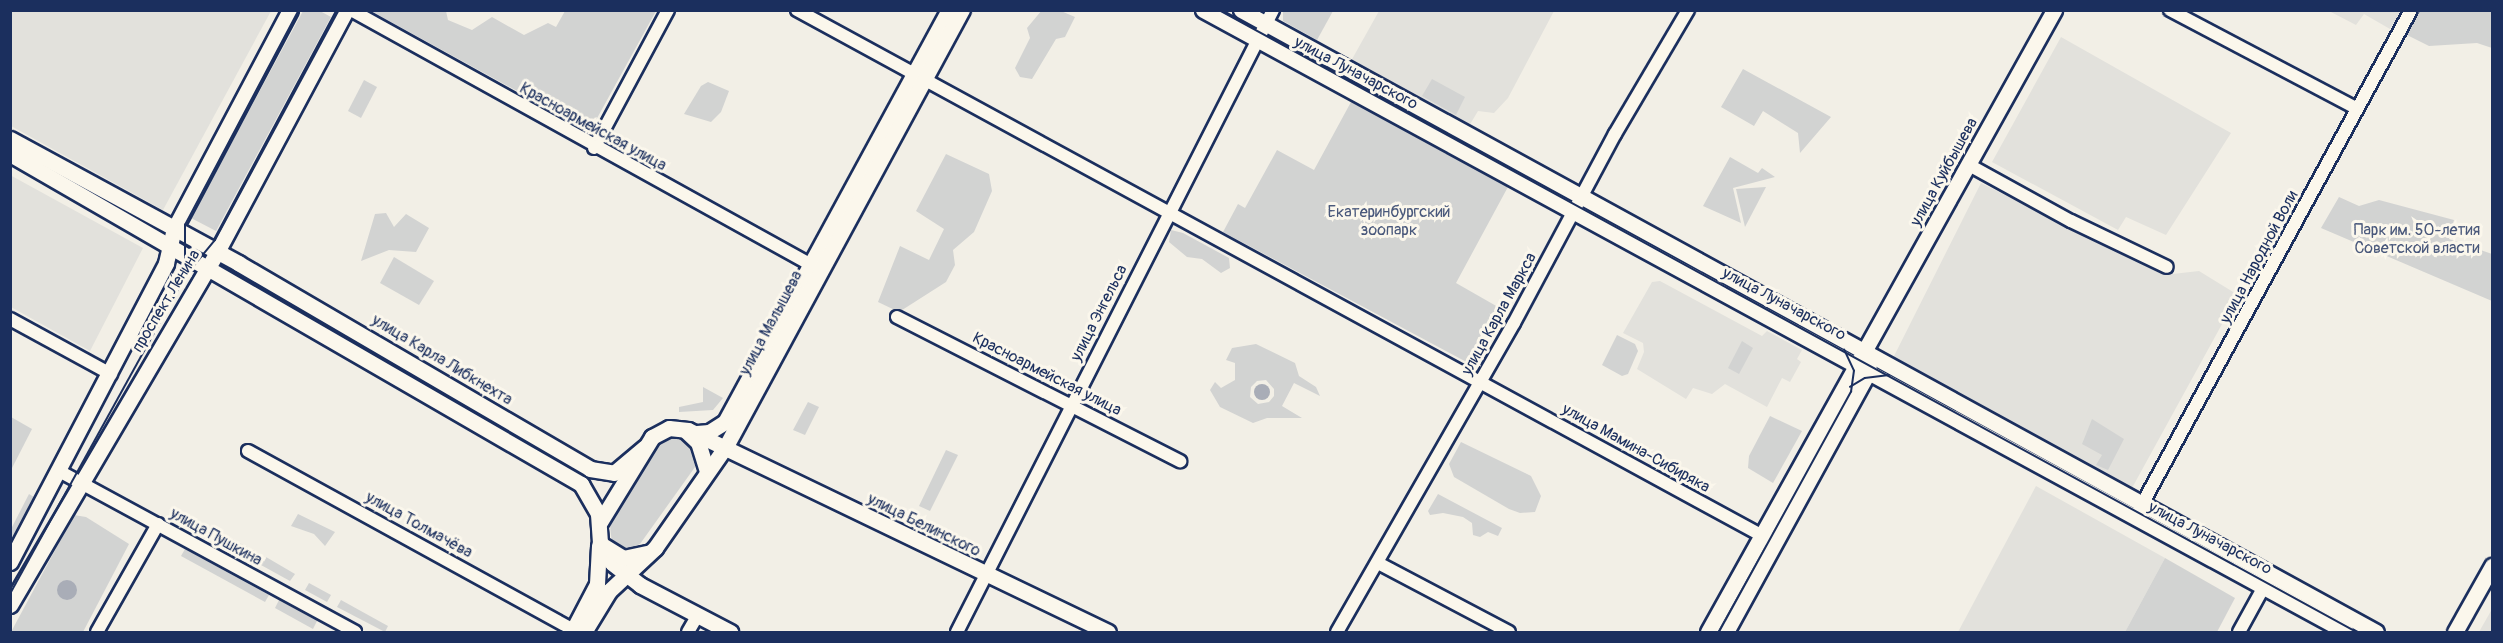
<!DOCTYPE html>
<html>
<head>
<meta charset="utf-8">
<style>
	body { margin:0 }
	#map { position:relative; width:2503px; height:643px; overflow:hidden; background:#f2efe6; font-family:Pangolin,sans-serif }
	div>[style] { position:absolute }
	.built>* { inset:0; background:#e2e1dc }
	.green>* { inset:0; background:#d2d3d2 }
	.water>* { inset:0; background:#a9adb7 }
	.round { border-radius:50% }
	.roads { filter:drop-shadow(2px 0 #1b2f5e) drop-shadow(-2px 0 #1b2f5e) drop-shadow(0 2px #1b2f5e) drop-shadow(0 -2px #1b2f5e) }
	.minor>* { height:12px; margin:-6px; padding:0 6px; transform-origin:6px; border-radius:6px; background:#fbf7ec }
	.major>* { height:15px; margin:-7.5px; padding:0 7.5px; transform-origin:7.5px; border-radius:7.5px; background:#fbf7ec }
	.tram>* { height:1.5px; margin:-0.75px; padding:0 0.75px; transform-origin:0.75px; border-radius:0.75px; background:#1b2f5e }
	span { translate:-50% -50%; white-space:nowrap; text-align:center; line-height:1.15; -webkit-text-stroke:6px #fbf7ec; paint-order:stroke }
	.street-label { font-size:16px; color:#1b2f5e }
	.park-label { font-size:16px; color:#49587b }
	.frame { position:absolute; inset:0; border:12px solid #1b2f5e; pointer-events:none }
</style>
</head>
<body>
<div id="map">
	<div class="built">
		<div style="clip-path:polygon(11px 10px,271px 10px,271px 11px,163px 210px,11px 126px)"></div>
		<div style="clip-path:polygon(1379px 11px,1554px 11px,1508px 98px,1494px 113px,1478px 111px,1469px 126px,1351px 61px)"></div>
		<div style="clip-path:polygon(2329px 11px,2401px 10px,2401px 11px,2390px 29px,2364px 14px,2356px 25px)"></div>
		<div style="clip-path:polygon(2061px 37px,2231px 133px,2166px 235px,2126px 217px,2118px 230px,1992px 162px)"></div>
		<div style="clip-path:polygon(10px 175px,143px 248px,90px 351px,11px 307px)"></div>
		<div style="clip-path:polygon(1981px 183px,2164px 275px,2199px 271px,2238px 295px,2132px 488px,1893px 358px)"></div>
		<div style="clip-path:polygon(1660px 281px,1762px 336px,1767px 331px,1802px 350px,1797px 359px,1801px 362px,1790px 382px,1782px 378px,1767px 407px,1725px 384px,1712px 394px,1693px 388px,1686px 399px,1637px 369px,1644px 352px,1643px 343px,1623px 333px,1652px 282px)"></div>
		<div style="clip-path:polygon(2036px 486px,2165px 558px,2125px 632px,1958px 632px)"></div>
		<div style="clip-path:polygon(2492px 609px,2492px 632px,2479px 632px)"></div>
	</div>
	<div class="green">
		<div style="clip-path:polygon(1042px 10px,1061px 11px,1075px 17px,1065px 37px,1056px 39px,1032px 79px,1020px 77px,1015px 68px,1030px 38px,1027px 28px)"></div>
		<div style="clip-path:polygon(303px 11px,320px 11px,331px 17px,216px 231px,191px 218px)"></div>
		<div style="clip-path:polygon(371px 11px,446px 11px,448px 20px,472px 30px,492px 17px,524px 35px,548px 23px,556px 27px,565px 11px,656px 11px,590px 131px)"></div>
		<div style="clip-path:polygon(1283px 11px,1283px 10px,1333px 11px,1317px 40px,1283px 21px)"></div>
		<div style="clip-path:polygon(2418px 11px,2492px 11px,2492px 48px,2477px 43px,2429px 46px,2405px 34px)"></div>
		<div style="clip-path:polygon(1743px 69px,1831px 117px,1800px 153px,1798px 133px,1763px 111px,1754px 126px,1721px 107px)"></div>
		<div style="clip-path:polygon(1432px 79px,1465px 97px,1456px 115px,1422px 96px)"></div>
		<div style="clip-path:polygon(364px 80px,377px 87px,361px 118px,348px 111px)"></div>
		<div style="clip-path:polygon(708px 82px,729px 91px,721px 112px,711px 122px,684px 114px,701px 86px)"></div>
		<div style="clip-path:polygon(1351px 102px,1509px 185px,1456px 283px,1498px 307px,1489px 322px,1495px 326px,1474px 366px,1223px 232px,1238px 204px,1245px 208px,1277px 150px,1314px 170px)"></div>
		<div style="clip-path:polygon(946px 154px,989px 174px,992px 191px,974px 232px,953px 250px,955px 265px,946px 282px,899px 312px,878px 302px,900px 246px,929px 260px,944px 229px,916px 211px)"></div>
		<div style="clip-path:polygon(1730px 157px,1758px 173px,1762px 168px,1775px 177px,1733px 188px,1741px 223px,1703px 206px)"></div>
		<div style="clip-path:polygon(1766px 187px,1745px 227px,1736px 189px)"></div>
		<div style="clip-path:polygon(2339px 197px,2359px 206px,2379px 200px,2454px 220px,2449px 239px,2492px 254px,2492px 301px,2321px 228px)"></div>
		<div style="clip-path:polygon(386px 213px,394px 227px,406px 214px,429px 228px,416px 252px,389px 250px,361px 261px,375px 214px)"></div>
		<div style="clip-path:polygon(1171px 230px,1183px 233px,1229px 258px,1230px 268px,1221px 273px,1202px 259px,1187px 257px,1169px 242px)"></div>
		<div style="clip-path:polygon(394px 257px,434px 281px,419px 305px,380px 283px)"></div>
		<div style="clip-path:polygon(1617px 335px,1635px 344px,1638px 351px,1628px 374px,1622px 376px,1602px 365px)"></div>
		<div style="clip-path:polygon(1742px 341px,1753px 348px,1739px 374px,1728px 368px)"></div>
		<div style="clip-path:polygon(evenodd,1256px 344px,1295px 363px,1299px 376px,1316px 387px,1320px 396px,1294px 383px,1282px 406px,1302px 418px,1267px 418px,1253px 423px,1220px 407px,1210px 390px,1215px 382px,1221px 388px,1235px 380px,1235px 363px,1226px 360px,1232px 348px,1256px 344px,1266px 380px,1274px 389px,1274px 396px,1269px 402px,1258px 404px,1250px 397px,1251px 387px,1257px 381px,1266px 380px)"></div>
		<div style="clip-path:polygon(703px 387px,723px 398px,713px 410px,679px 412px,679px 407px,703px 402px)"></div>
		<div style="clip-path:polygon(808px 402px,819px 407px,805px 435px,793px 430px)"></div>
		<div style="clip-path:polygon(1770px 416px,1802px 431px,1773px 483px,1748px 468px,1749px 456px)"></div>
		<div style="clip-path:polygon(11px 417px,32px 429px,11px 470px)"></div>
		<div style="clip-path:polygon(2092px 419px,2124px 439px,2108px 470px,2096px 465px,2102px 455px,2082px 444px)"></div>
		<div style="clip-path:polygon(671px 435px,692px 442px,697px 459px,695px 467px,640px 544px,623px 551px,612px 544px,610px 526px,655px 447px)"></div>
		<div style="clip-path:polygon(1461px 442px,1531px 476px,1541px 496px,1535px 512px,1520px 513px,1509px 509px,1454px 477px,1449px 464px)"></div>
		<div style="clip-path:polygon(946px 450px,958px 455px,930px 511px,919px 506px)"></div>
		<div style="clip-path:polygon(29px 494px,37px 499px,11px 546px,11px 529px)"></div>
		<div style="clip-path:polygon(1438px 494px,1502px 528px,1498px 536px,1488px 532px,1480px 537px,1473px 535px,1472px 523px,1463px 517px,1443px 513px,1430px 515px,1428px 511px)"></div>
		<div style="clip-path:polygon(298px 514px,335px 532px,325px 546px,314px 534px,291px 526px)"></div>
		<div style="clip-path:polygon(74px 515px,86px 517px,129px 544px,83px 632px,11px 632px)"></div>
		<div style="clip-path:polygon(203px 524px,261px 554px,257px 562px,199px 531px)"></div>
		<div style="clip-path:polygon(185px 549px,269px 595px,265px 602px,181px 556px)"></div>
		<div style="clip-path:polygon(266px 557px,295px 574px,290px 581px,261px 565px)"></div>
		<div style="clip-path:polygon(2165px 558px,2235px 598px,2217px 632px,2125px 632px)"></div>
		<div style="clip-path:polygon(309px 583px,331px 595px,327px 602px,305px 590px)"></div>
		<div style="clip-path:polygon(279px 600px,317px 621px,313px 629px,275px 608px)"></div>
		<div style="clip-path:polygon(341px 600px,388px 626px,385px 632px,337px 607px)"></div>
	</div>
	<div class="water">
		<div class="round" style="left:1254px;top:384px;width:16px;height:16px"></div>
		<div class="round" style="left:57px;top:580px;width:20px;height:20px"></div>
	</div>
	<div class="roads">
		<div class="minor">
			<div style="left:351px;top:10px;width:533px;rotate:28.97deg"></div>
			<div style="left:797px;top:10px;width:1106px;rotate:28.58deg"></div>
			<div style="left:2170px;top:10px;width:210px;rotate:27.8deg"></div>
			<div style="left:594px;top:148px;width:157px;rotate:-61.8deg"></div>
			<div style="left:1969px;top:165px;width:116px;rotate:28.8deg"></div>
			<div style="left:2071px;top:221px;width:106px;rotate:25.6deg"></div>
			<div style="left:897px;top:317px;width:318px;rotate:27deg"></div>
			<div style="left:10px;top:319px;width:115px;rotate:28.6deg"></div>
			<div style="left:248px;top:451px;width:371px;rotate:28.8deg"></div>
			<div style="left:59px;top:471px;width:337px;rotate:28.5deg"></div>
			<div style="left:2139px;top:510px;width:569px;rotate:-61.45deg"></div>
			<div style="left:1378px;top:563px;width:148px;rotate:27.8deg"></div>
			<div style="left:97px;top:632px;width:124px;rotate:-60.5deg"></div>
			<div style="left:688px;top:632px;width:20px;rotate:-60deg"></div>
			<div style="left:957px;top:632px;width:698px;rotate:-63.07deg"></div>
			<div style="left:1337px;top:632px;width:356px;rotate:-60.2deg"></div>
			<div style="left:1514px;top:323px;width:214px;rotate:-61.9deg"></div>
			<div style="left:1615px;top:134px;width:144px;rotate:-59.5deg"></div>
			<div style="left:2239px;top:632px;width:58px;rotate:-61.2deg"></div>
		</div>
		<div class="major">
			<div style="left:1203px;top:10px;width:1301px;rotate:28.55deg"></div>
			<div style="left:1241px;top:10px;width:1294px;rotate:28.72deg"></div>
			<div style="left:10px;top:139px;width:260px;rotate:28.5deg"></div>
			<div style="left:238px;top:263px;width:408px;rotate:30.3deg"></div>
			<div style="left:590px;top:469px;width:24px;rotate:9deg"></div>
			<div style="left:614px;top:473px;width:40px;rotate:-40deg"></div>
			<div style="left:10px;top:154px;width:660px;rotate:30.03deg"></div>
			<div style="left:581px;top:484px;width:34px;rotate:60deg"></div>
			<div style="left:598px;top:514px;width:28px;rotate:86deg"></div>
			<div style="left:600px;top:542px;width:24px;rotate:60deg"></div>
			<div style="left:612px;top:563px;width:36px;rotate:38deg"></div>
			<div style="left:640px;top:585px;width:102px;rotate:27.6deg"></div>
			<div style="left:686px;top:431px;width:16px;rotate:43deg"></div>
			<div style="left:698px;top:442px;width:31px;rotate:73deg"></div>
			<div style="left:697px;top:433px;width:12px;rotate:-5deg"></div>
			<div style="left:709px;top:432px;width:19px;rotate:-32deg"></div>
			<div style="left:725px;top:422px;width:469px;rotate:-61.5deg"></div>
			<div style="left:600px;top:522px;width:100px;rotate:-58.5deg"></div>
			<div style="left:652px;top:437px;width:19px;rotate:-28deg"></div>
			<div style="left:669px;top:428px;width:19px;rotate:6deg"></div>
			<div style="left:688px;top:430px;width:466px;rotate:25.7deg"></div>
			<div style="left:604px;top:546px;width:22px;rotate:32deg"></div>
			<div style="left:623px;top:558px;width:25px;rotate:-12deg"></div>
			<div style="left:10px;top:562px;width:337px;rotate:-62.4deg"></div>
			<div style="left:166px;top:263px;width:35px;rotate:-77deg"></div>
			<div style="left:174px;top:229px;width:248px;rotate:-62.1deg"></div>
			<div style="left:10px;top:605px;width:409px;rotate:-59.6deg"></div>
			<div style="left:217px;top:252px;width:274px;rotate:-61.9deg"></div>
			<div style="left:572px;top:632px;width:54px;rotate:-62.5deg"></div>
			<div style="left:597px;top:584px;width:39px;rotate:-87deg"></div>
			<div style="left:584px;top:632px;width:48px;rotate:-58.6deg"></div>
			<div style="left:609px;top:591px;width:63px;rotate:-43.1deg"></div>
			<div style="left:655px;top:548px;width:124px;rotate:-55.2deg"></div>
			<div style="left:726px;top:446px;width:496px;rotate:-61.6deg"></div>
			<div style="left:1708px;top:632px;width:712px;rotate:-60.91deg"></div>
			<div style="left:1726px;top:632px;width:298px;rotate:-61.3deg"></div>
			<div style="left:1869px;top:371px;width:8px;rotate:-97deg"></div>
			<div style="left:2455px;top:632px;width:76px;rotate:-60.7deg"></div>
		</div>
	</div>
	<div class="tram">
		<div style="left:1219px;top:10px;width:1297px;rotate:28.66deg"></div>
		<div style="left:179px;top:277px;width:17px;rotate:-69deg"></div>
		<div style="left:185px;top:261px;width:36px;rotate:-90deg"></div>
		<div style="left:185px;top:225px;width:243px;rotate:-62.1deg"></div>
		<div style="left:1850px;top:387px;width:17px;rotate:-31deg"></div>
		<div style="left:1865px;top:378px;width:24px;rotate:-7deg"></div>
		<div style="left:10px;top:594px;width:366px;rotate:-61.1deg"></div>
		<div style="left:187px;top:274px;width:44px;rotate:-50.5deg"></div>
		<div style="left:215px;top:240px;width:261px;rotate:-61.7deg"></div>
		<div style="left:1719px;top:632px;width:274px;rotate:-61.2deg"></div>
		<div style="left:1851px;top:392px;width:21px;rotate:-82deg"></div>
		<div style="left:1854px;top:371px;width:23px;rotate:-115deg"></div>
	</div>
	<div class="street-label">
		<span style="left:1356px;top:73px;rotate:28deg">улица Луначарского</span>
		<span style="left:593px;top:127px;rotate:29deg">Красноармейская улица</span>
		<span style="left:1944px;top:172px;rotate:-61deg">улица Куйбышева</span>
		<span style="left:2259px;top:257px;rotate:-62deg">улица Народной Воли</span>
		<span style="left:166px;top:301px;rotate:-59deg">проспект Ленина</span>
		<span style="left:1784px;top:304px;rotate:28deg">улица Луначарского</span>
		<span style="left:1099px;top:313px;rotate:-63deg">улица Энгельса</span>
		<span style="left:1499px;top:314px;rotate:-61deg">улица Карла Маркса</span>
		<span style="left:771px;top:323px;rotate:-62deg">улица Малышева</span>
		<span style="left:442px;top:360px;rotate:31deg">улица Карла Либкнехта</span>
		<span style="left:1047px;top:374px;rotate:27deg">Красноармейская улица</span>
		<span style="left:1636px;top:448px;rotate:29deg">улица Мамина-Сибиряка</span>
		<span style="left:419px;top:525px;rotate:29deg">улица Толмачёва</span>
		<span style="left:924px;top:525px;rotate:26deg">улица Белинского</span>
		<span style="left:216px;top:537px;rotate:29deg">улица Пушкина</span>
		<span style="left:2210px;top:538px;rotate:28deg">улица Луначарского</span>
	</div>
	<div class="park-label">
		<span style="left:1389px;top:221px">Екатеринбургский<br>зоопарк</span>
		<span style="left:2417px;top:239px">Парк им. 50-летия<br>Советской власти</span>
	</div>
	<div class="frame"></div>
</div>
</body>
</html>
